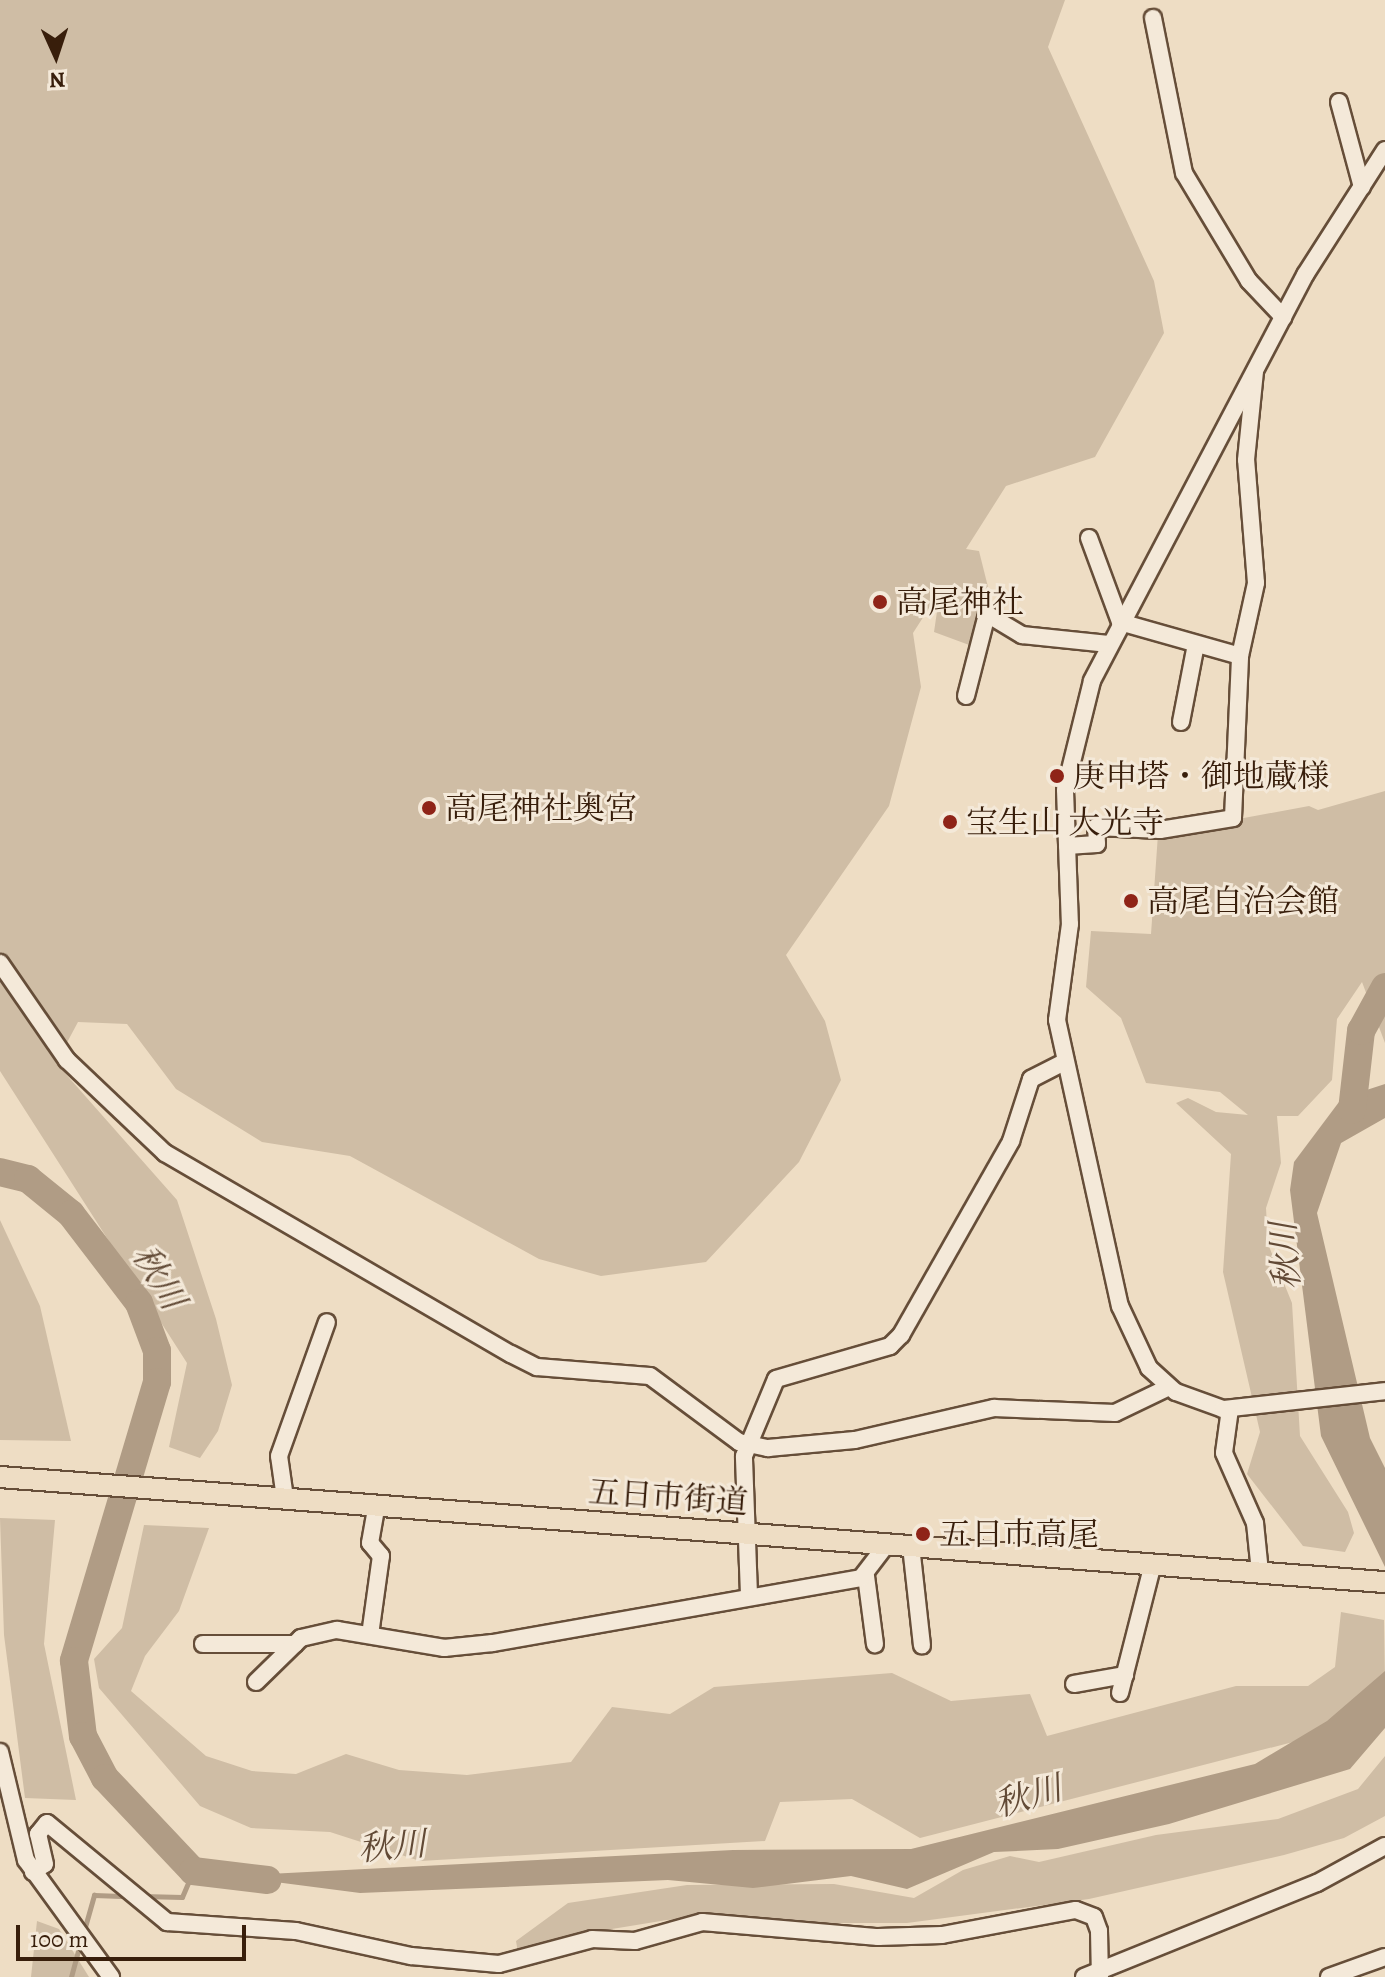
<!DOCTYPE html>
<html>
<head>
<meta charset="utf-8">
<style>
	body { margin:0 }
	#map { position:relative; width:1385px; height:1977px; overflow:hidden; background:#eeddc4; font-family:Alegreya,"Noto Serif JP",serif }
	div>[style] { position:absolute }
	.green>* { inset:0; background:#cfbda5 }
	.water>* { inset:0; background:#b09c85 }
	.stream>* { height:5px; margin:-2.5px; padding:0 2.5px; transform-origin:2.5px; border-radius:2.5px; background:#b09c85 }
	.river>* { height:28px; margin:-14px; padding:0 14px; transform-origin:14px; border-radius:14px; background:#b09c85 }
	.roads { filter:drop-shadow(2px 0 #664e39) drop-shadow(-2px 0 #664e39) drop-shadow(0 2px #664e39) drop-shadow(0 -2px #664e39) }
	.minor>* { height:16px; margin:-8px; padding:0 8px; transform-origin:8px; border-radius:8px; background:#f4e9d9 }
	.major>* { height:20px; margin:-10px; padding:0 10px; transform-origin:10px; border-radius:10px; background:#eeddc4 }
	.dots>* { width:22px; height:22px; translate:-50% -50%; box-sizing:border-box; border:4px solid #f4e9d9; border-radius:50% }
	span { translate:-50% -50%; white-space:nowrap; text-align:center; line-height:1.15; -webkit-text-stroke:6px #f4e9d9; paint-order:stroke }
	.poi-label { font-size:32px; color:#381e0b }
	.left { translate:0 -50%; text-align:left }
	.street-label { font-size:32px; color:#381e0b }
	.water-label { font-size:34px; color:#624a36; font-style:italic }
	.north { position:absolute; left:16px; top:16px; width:80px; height:80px; -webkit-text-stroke:6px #f4e9d9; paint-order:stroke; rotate:177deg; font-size:22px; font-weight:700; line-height:32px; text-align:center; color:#381e0b }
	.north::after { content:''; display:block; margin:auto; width:28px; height:36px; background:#381e0b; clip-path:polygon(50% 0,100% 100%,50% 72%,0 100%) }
	.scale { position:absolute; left:16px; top:1925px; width:230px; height:36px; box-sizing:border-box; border:4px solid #381e0b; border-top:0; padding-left:10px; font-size:24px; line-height:28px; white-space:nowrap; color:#381e0b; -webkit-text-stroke:6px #f4e9d9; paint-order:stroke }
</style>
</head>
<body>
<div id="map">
	<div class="green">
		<div style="clip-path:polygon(0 0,1065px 0,1048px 47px,1154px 281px,1164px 333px,1095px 457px,1006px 486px,966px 549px,979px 551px,992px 603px,980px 649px,934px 632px,940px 591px,913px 633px,921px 687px,889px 806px,786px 955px,825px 1021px,841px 1080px,799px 1162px,706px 1262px,601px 1276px,539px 1259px,350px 1156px,262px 1142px,176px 1089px,127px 1024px,78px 1022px,56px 1063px,177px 1200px,216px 1319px,232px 1385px,218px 1431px,200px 1458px,169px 1447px,187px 1363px,0 1071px)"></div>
		<div style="clip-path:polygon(1385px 791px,1385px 1043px,1362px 982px,1337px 1019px,1332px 1080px,1298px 1116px,1277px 1116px,1281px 1163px,1266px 1208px,1268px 1244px,1292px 1303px,1300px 1436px,1348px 1512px,1354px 1533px,1345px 1552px,1303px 1546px,1247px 1474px,1260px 1432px,1223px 1272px,1231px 1154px,1176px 1103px,1188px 1098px,1216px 1112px,1248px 1115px,1220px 1092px,1146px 1083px,1121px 1018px,1086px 987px,1091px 931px,1151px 934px,1158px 834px,1309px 806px,1318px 810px)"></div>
		<div style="clip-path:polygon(0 1220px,40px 1306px,71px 1441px,0 1440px)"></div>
		<div style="clip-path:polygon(0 1518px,55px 1520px,44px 1644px,76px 1800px,25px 1798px,4px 1635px)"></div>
		<div style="clip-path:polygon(144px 1525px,209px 1528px,179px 1611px,145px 1656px,131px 1691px,206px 1756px,252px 1771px,296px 1774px,346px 1754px,399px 1770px,467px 1775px,571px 1762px,612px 1707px,670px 1714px,714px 1687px,892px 1673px,951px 1701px,1030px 1694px,1047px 1736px,1236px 1686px,1308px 1686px,1335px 1667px,1341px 1612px,1384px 1620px,1385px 1679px,1320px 1735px,920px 1838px,852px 1799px,780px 1802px,765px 1841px,420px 1861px,330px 1832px,251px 1828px,200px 1806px,99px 1688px,94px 1659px,122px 1628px)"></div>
		<div style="clip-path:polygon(1385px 1756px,1385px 1816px,1344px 1838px,1284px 1855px,1089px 1899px,907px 1923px,787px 1923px,741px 1915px,667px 1920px,569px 1936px,518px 1953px,516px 1941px,568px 1903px,687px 1885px,834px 1884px,914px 1898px,963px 1870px,1010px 1856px,1039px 1862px,1156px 1835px,1278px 1819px,1358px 1789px)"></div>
		<div style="clip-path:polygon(37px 1921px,59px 1929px,89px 1977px,31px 1977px)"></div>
	</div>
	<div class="water">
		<div style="clip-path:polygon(1385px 1084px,1385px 1118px,1341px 1143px,1317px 1213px,1370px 1438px,1385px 1468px,1385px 1567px,1321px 1436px,1290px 1190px,1294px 1162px,1342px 1098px)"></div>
		<div style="clip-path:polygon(1385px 1671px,1385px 1728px,1350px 1769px,1169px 1824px,1058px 1849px,994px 1852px,907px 1889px,851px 1876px,753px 1888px,668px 1880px,360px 1893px,229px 1876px,733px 1850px,911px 1849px,1255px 1764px,1327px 1721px)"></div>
	</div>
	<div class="stream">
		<div style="left:142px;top:1896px;width:40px;rotate:1.4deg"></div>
		<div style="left:182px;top:1897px;width:28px;rotate:-67deg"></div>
		<div style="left:83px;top:1934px;width:41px;rotate:-74.2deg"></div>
		<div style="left:94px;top:1895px;width:34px;rotate:2deg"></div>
		<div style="left:71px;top:1977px;width:35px;rotate:-75deg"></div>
	</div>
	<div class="river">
		<div style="left:1352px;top:1110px;width:80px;rotate:-83.5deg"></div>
		<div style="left:1361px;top:1031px;width:50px;rotate:-61.4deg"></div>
		<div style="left:0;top:1172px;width:29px;rotate:14deg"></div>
		<div style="left:28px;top:1179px;width:55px;rotate:39.1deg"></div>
		<div style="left:71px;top:1214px;width:112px;rotate:52.6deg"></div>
		<div style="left:139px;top:1303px;width:51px;rotate:69.4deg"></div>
		<div style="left:157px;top:1351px;width:31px;rotate:90deg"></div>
		<div style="left:157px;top:1382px;width:291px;rotate:106.6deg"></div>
		<div style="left:74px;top:1661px;width:76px;rotate:83.2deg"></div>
		<div style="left:83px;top:1736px;width:47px;rotate:62.4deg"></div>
		<div style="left:105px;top:1778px;width:128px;rotate:46.6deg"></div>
		<div style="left:193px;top:1871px;width:75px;rotate:6.9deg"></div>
	</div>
	<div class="roads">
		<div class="minor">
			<div style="left:1153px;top:18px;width:158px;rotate:78.7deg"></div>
			<div style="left:1184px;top:173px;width:126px;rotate:59deg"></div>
			<div style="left:1249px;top:281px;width:50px;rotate:46.6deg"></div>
			<div style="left:1339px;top:102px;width:88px;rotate:74.9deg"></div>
			<div style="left:1385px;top:150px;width:148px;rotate:122.6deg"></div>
			<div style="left:1305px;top:275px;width:458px;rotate:117.7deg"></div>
			<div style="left:1092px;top:681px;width:112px;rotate:103.9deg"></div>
			<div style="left:1065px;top:790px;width:134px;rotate:87.9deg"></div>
			<div style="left:1070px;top:924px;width:97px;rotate:97.7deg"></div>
			<div style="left:1057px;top:1020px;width:293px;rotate:77.6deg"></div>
			<div style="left:1120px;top:1306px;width:68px;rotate:64.9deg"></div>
			<div style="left:1149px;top:1368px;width:36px;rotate:42deg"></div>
			<div style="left:1176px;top:1392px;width:50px;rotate:19.9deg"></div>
			<div style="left:1223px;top:1409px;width:163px;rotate:-6.3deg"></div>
			<div style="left:1089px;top:538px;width:90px;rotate:69.7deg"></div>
			<div style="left:1120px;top:622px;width:125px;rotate:15.8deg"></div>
			<div style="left:966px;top:696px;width:85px;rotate:-75.6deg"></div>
			<div style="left:987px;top:614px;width:41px;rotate:31deg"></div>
			<div style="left:1022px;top:635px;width:87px;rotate:5.9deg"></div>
			<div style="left:1181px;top:722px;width:79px;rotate:-79.1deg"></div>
			<div style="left:1067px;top:846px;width:30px;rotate:-4deg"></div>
			<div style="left:1097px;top:844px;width:17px;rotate:-93deg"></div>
			<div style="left:1096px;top:827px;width:64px;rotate:2.7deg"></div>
			<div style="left:1160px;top:830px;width:74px;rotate:-9.3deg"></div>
			<div style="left:1233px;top:818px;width:162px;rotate:-87.5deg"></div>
			<div style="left:1240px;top:656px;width:75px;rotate:-77.6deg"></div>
			<div style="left:1256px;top:583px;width:123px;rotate:-94.6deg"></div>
			<div style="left:1246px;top:460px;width:88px;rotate:-84.2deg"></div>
			<div style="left:0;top:963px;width:118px;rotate:55.4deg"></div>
			<div style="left:67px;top:1060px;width:135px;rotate:43.5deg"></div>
			<div style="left:165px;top:1153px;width:400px;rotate:30.2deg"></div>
			<div style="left:511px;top:1354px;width:29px;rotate:27deg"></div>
			<div style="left:537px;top:1367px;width:113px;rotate:4.6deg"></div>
			<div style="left:650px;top:1376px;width:111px;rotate:36.6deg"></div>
			<div style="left:739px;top:1442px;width:30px;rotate:12deg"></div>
			<div style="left:768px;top:1448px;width:87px;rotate:-5.3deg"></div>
			<div style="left:855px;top:1440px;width:143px;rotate:-13deg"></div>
			<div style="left:994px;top:1408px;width:121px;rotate:2.4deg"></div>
			<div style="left:1115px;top:1413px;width:60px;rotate:-25.7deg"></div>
			<div style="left:1230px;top:1409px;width:44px;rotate:97.8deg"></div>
			<div style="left:1224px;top:1453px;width:77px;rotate:66.1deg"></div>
			<div style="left:1255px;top:1523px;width:49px;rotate:84.2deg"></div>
			<div style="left:285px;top:1498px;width:42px;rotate:-98.1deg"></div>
			<div style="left:279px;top:1456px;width:142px;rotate:-70.3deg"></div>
			<div style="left:911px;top:1546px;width:100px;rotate:83.7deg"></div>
			<div style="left:866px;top:1576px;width:69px;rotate:82.5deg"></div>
			<div style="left:749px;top:1595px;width:139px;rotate:-92.1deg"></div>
			<div style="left:744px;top:1456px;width:83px;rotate:-67.4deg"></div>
			<div style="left:776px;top:1379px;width:119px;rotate:-16.1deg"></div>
			<div style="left:890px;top:1346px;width:16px;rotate:-45deg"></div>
			<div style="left:901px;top:1335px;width:223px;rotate:-60.4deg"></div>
			<div style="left:1011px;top:1141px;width:65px;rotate:-72.1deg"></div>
			<div style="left:1031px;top:1079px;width:36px;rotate:-27deg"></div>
			<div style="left:370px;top:1635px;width:80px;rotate:-82.1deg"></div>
			<div style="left:381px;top:1556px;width:17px;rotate:-130deg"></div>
			<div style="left:370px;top:1543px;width:39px;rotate:-80deg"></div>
			<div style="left:203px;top:1644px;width:92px"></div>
			<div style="left:256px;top:1682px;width:63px;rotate:-44.4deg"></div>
			<div style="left:301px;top:1638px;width:37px;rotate:-13deg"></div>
			<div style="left:337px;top:1630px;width:109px;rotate:9.5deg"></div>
			<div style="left:444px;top:1648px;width:49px;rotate:-5.8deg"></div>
			<div style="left:493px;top:1643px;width:374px;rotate:-10deg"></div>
			<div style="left:861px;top:1578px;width:43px;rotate:-52.6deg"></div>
			<div style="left:1074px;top:1684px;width:52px;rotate:-10deg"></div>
			<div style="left:1120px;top:1693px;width:133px;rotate:-75.7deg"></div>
			<div style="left:0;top:1752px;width:111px;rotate:76.5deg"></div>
			<div style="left:26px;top:1860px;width:145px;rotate:54deg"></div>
			<div style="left:33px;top:1872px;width:14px;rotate:-34deg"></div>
			<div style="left:45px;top:1864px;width:31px;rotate:-103deg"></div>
			<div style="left:38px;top:1834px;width:14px;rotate:-51deg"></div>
			<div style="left:47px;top:1823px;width:156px;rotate:39.5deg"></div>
			<div style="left:167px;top:1922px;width:129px;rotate:4deg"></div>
			<div style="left:296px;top:1931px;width:118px;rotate:12.3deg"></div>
			<div style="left:411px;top:1956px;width:88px;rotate:5.2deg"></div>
			<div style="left:499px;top:1964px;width:96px;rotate:-15deg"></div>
			<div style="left:592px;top:1939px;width:43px;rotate:2.7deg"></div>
			<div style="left:635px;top:1941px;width:70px;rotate:-15.8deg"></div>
			<div style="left:702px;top:1922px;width:177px;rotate:4.9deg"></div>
			<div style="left:878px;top:1937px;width:64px;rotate:-1.8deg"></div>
			<div style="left:942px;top:1935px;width:136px;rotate:-10.6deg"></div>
			<div style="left:1076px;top:1910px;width:19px;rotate:21deg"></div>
			<div style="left:1094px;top:1917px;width:15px;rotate:70deg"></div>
			<div style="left:1099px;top:1931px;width:46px;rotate:88.8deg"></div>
			<div style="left:1084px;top:1977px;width:251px;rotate:-22deg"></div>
			<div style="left:1317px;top:1883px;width:77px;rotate:-28.6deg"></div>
			<div style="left:1329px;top:1977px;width:59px;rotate:-19.7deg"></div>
		</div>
		<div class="major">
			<div style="left:0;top:1477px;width:1389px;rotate:4.34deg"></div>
		</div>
	</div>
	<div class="dots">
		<div style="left:880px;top:602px;background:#8f2418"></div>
		<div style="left:1057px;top:776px;background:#8f2418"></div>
		<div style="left:429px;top:808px;background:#8f2418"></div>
		<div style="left:950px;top:822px;background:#8f2418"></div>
		<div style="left:1131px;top:901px;background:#8f2418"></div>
		<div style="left:923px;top:1534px;background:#8f2418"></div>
	</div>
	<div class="poi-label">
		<span class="left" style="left:896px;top:602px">高尾神社</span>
		<span class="left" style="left:1073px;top:776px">庚申塔・御地蔵様</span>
		<span class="left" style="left:445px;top:808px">高尾神社奥宮</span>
		<span class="left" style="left:966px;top:822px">宝生山 大光寺</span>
		<span class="left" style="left:1147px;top:901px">高尾自治会館</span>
		<span class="left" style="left:939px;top:1534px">五日市高尾</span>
	</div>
	<div class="street-label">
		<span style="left:668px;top:1497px;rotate:4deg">五日市街道</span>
	</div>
	<div class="water-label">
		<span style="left:1285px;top:1256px;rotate:-94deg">秋川</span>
		<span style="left:159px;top:1277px;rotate:59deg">秋川</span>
		<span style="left:1028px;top:1796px;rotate:-16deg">秋川</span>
		<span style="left:392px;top:1846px;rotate:-5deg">秋川</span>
	</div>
	<div class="north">N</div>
	<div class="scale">100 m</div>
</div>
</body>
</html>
